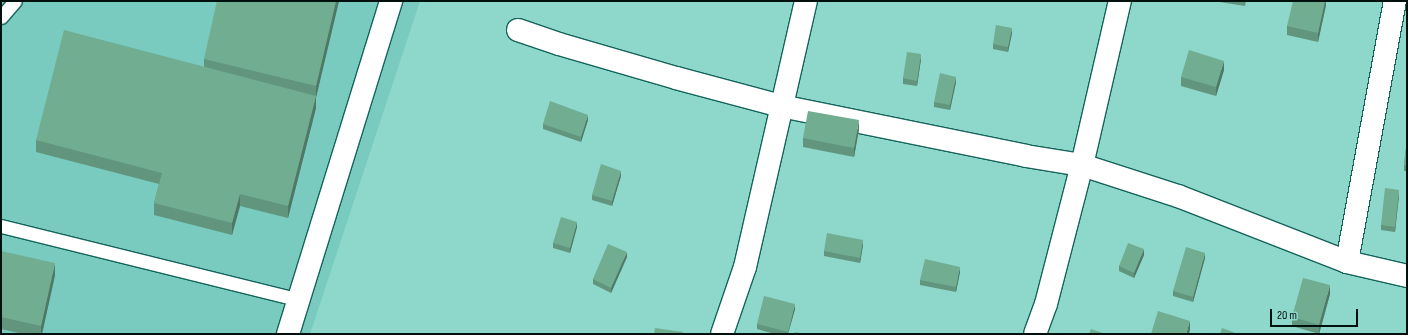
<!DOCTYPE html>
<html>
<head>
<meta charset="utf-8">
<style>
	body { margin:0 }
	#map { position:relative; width:1408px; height:335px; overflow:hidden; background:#8ed7cb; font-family:"Sofia Sans Condensed",sans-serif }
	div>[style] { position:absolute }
	.built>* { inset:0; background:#78cbbe }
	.roads { filter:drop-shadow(1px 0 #14645b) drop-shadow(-1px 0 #14645b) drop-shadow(0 1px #14645b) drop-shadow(0 -1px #14645b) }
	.service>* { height:13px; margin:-6.5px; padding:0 6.5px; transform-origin:6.5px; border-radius:6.5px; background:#fff }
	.minor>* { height:22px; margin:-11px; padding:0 11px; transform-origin:11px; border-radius:11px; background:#fff }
	.wall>* { inset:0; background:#61957d }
	.shaded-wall>* { inset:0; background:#4f7966 }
	.building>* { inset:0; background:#71ad91 }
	span { translate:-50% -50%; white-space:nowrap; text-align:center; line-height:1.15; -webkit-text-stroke:3.5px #8ed7cb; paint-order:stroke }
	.frame { position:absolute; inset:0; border:2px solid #00100d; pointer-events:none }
	.scale { position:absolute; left:1270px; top:309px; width:88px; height:18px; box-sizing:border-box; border:2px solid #00100d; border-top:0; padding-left:5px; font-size:12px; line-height:14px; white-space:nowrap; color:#00100d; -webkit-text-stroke:3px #8ed7cb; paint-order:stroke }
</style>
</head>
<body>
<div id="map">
	<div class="built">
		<div style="clip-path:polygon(1px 1px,420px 1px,310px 334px,1px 334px)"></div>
	</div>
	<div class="roads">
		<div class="service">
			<div style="left:1px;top:17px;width:21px;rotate:-49deg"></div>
			<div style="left:1px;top:226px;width:308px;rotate:13.9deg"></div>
		</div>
		<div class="minor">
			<div style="left:518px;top:30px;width:43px;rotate:18.9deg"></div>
			<div style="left:559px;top:44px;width:122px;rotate:16.2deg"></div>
			<div style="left:676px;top:78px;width:109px;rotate:14.9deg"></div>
			<div style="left:781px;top:106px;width:250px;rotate:11.5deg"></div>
			<div style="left:1026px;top:156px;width:57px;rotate:9.1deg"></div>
			<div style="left:1082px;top:165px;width:101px;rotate:17.9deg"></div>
			<div style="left:1178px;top:196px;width:181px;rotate:21.3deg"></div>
			<div style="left:1347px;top:262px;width:62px;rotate:13.1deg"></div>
			<div style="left:1347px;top:262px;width:265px;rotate:-79.6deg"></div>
			<div style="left:288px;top:334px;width:349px;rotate:-72.8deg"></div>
			<div style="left:722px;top:334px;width:71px;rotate:-71.1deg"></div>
			<div style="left:745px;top:267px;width:273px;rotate:-77.1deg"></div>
			<div style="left:1035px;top:334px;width:32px;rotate:-70deg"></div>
			<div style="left:1046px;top:304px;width:144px;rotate:-75.5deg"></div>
			<div style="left:1082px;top:165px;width:168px;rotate:-77deg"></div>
		</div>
	</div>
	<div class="wall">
		<div style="clip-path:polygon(339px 1px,316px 96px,316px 108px,288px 218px,240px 206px,232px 235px,154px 215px,154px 203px,159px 184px,36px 152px,36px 140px,204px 67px,204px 59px)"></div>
		<div style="clip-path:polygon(1213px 1px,1246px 1px,1245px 6px)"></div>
		<div style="clip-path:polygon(1326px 1px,1326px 5px,1318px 42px,1287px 35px,1287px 26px)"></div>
		<div style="clip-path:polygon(1012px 33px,1008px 52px,993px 49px,993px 44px)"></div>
		<div style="clip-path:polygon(921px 59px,917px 86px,903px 84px,903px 78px)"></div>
		<div style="clip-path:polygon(1224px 70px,1216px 96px,1181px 86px,1181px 77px)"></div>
		<div style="clip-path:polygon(956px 82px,950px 110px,934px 107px,934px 102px)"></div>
		<div style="clip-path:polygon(588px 120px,581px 142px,543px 129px,543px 124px)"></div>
		<div style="clip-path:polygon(859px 129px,854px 157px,803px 147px,803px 138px)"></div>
		<div style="clip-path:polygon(1407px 139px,1407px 171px,1404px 171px,1404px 165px)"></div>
		<div style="clip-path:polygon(621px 176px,612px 206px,592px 200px,592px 195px)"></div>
		<div style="clip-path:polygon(1399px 195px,1395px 232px,1381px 230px,1381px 225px)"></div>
		<div style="clip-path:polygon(577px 227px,570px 253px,553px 248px,553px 243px)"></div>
		<div style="clip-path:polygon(863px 245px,860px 263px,824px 256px,824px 251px)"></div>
		<div style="clip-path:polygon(1px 251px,55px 275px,42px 334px,23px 334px,1px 329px)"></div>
		<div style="clip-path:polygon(1144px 255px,1134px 278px,1119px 271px,1119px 266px)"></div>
		<div style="clip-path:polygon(627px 257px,611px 293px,593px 284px,593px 279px)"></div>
		<div style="clip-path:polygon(1205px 258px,1193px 302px,1173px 296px,1173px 291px)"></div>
		<div style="clip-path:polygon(960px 272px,956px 292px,920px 285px,920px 280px)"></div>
		<div style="clip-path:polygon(1330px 294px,1319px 334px,1292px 326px,1292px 317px)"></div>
		<div style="clip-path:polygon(795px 309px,788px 334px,775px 334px,757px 329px,757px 324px)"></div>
	</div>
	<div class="shaded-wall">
		<div style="clip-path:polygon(336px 1px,339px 1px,316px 98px,316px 86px)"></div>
		<div style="clip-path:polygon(1325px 1px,1326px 1px,1326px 5px,1318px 42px,1318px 33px)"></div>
		<div style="clip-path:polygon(1012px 28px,1012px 33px,1008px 52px,1008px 47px)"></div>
		<div style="clip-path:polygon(921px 54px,921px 59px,917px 86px,917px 81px)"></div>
		<div style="clip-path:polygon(1224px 61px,1224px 70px,1216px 96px,1216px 87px)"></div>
		<div style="clip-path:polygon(956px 77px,956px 82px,950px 110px,950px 105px)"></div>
		<div style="clip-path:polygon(316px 96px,316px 108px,288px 218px,288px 206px)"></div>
		<div style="clip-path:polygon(588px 115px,588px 120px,581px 142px,581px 137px)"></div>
		<div style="clip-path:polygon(859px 120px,859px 129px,854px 157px,854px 148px)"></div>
		<div style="clip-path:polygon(621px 171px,621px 176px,612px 206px,612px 201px)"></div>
		<div style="clip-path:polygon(1399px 190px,1399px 195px,1395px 232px,1395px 227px)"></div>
		<div style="clip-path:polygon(240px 194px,240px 206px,232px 235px,232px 223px)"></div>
		<div style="clip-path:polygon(577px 222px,577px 227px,570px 253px,570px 248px)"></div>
		<div style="clip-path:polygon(863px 240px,863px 245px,860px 263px,860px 258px)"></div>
		<div style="clip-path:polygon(1144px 249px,1144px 255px,1134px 278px,1134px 273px)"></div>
		<div style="clip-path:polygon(627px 252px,627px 257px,611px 293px,611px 288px)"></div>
		<div style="clip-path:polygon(1205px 253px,1205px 258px,1193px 302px,1193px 297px)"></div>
		<div style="clip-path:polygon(55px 263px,55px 275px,42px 334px,41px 334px,41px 326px)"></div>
		<div style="clip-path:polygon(960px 267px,960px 272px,956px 292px,956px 287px)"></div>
		<div style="clip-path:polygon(1330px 285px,1330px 294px,1319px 334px,1319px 325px)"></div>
		<div style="clip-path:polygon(795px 304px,795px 309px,788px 334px)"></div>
		<div style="clip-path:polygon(1190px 321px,1190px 330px,1189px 334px,1186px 334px)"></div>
	</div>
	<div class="building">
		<div style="clip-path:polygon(217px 1px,336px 1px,316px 86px,204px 59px)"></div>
		<div style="clip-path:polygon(1293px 1px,1325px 1px,1318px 33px,1287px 26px)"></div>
		<div style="clip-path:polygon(996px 25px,1012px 28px,1008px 47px,993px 44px)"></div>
		<div style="clip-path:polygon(64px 30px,316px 96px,288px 206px,240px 194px,232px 223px,154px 203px,162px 173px,36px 140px)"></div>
		<div style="clip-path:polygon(1189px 50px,1224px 61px,1216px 87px,1181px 77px)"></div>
		<div style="clip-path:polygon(907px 52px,921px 54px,917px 81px,903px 78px)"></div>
		<div style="clip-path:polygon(940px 73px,956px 77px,950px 105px,934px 102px)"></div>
		<div style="clip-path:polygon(550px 101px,588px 115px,581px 137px,543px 124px)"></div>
		<div style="clip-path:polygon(808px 111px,859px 120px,854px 148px,803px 138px)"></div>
		<div style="clip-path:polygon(1407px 139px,1407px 166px,1404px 165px)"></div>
		<div style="clip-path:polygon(601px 164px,621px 171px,612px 201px,592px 195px)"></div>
		<div style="clip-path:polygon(1385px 188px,1399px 190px,1395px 227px,1381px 225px)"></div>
		<div style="clip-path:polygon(561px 217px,577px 222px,570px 248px,553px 243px)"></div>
		<div style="clip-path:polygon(827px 233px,863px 240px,860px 258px,824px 251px)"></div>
		<div style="clip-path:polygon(1128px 243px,1144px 249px,1134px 273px,1119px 266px)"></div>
		<div style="clip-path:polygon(608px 244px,627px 252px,611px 288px,593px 279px)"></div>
		<div style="clip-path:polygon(1186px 247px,1205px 253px,1193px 297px,1173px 291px)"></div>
		<div style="clip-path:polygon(1px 251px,55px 263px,41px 326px,1px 317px)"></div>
		<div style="clip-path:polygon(925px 259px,960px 267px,956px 287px,920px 280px)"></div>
		<div style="clip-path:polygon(1303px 278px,1330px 285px,1319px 325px,1292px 317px)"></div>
		<div style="clip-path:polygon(764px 296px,795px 304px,788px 332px,757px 324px)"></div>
		<div style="clip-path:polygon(1158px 311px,1190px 321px,1186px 334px,1151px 334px)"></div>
		<div style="clip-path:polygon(655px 328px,683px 332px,683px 334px,654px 334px)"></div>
		<div style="clip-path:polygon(1222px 328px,1238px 334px,1220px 334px)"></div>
		<div style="clip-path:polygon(1091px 329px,1106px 334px,1089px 334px)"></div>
		<div style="clip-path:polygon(795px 332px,805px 334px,795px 334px)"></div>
	</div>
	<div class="frame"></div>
	<div class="scale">20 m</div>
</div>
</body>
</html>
